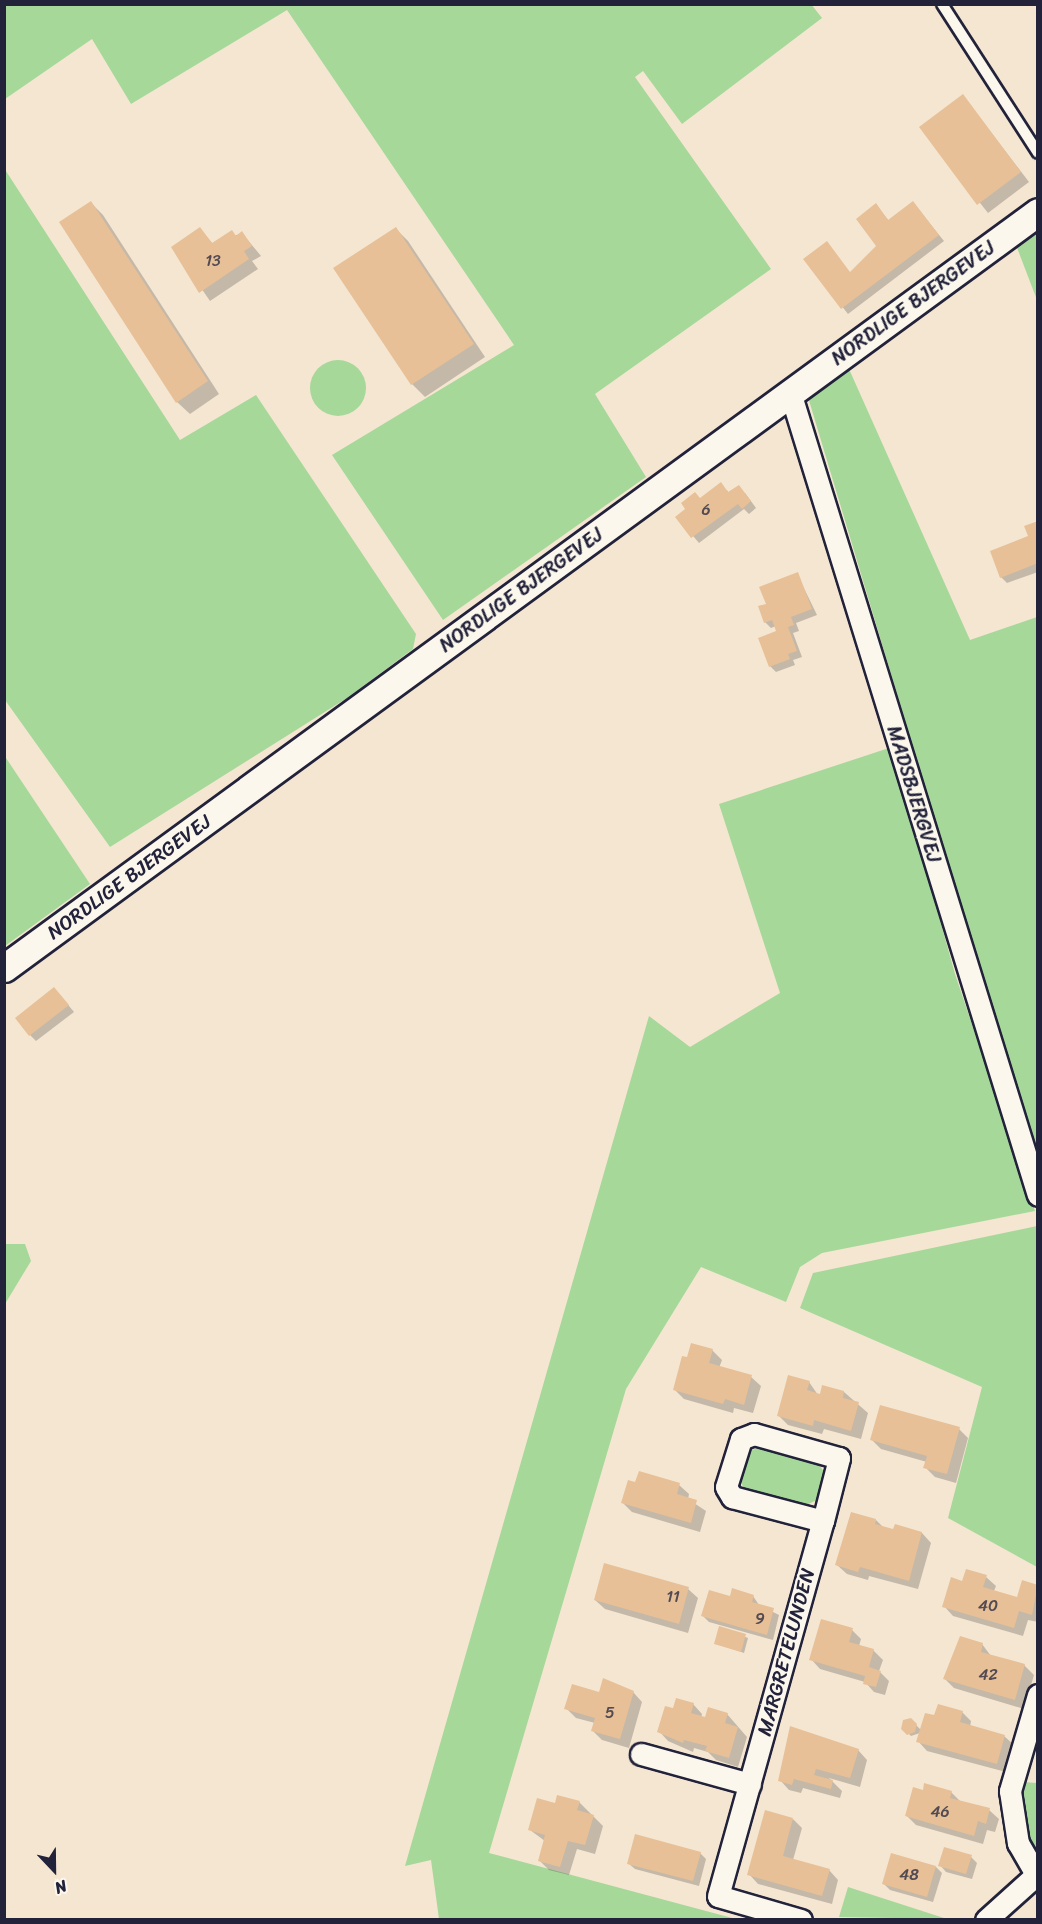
<!DOCTYPE html>
<html>
<head>
<meta charset="utf-8">
<style>
	body { margin:0 }
	#map { position:relative; width:1042px; height:1924px; overflow:hidden; background:#f5e6d2; font-family:Sriracha,sans-serif }
	div>[style] { position:absolute }
	.green>* { inset:0; background:#a6d899 }
	.round { border-radius:50% }
	.shadow>* { inset:0; background:#0003 }
	.building>* { inset:0; background:#e7c097 }
	.roads { filter:drop-shadow(2px 0 #22223b) drop-shadow(-2px 0 #22223b) drop-shadow(0 2px #22223b) drop-shadow(0 -2px #22223b) }
	.service>* { height:10px; margin:-5px; padding:0 5px; transform-origin:5px; border-radius:5px; background:#fbf7ec }
	.minor>* { height:21px; margin:-10.5px; padding:0 10.5px; transform-origin:10.5px; border-radius:10.5px; background:#fbf7ec }
	.tertiary>* { height:27px; margin:-13.5px; padding:0 13.5px; transform-origin:13.5px; border-radius:13.5px; background:#fbf7ec }
	span { translate:-50% -50%; white-space:nowrap; text-align:center; line-height:1.15; -webkit-text-stroke:4.5px #fbf7ec; paint-order:stroke }
	.number-label { font-size:16px; color:#534a52 }
	.number-label span { -webkit-text-stroke-width:0 }
	.street-label { font-size:20px; color:#22223b }
	.frame { position:absolute; inset:0; border:6px solid #22223b; pointer-events:none }
	.north { position:absolute; left:24px; top:1840px; width:60px; height:60px; -webkit-text-stroke:4px #fbf7ec; paint-order:stroke; rotate:158deg; font-size:16px; font-weight:700; line-height:24px; text-align:center; color:#22223b }
	.north::after { content:''; display:block; margin:auto; width:21px; height:27px; background:#22223b; clip-path:polygon(50% 0,100% 100%,50% 72%,0 100%) }
</style>
</head>
<body>
<div id="map">
	<div class="green">
		<div style="clip-path:polygon(811px 4px,822px 18px,682px 124px,643px 71px,635px 77px,771px 269px,595px 394px,646px 477px,443px 620px,332px 455px,514px 345px,287px 10px,131px 104px,92px 39px,5px 99px,5px 5px)"></div>
		<div style="clip-path:polygon(4px 168px,180px 440px,256px 395px,416px 634px,413px 649px,347px 698px,110px 847px,5px 700px)"></div>
		<div style="clip-path:polygon(1037px 230px,1037px 300px,1016px 245px)"></div>
		<div class="round" style="left:310px;top:360px;width:56px;height:56px"></div>
		<div style="clip-path:polygon(849px 369px,970px 640px,1037px 617px,1037px 1162px,808px 397px)"></div>
		<div style="clip-path:polygon(892px 747px,955px 974px,1035px 1211px,822px 1253px,800px 1267px,786px 1302px,701px 1267px,626px 1389px,489px 1853px,736px 1919px,439px 1919px,431px 1860px,405px 1866px,649px 1016px,690px 1047px,780px 993px,719px 804px)"></div>
		<div style="clip-path:polygon(4px 755px,90px 884px,5px 946px,4px 946px)"></div>
		<div style="clip-path:polygon(1037px 1226px,1037px 1567px,948px 1518px,982px 1387px,800px 1308px,813px 1273px)"></div>
		<div style="clip-path:polygon(5px 1244px,25px 1244px,31px 1261px,5px 1304px)"></div>
		<div style="clip-path:polygon(761px 1446px,817px 1462px,825px 1473px,819px 1499px,802px 1507px,743px 1487px,738px 1473px,746px 1453px)"></div>
		<div style="clip-path:polygon(1023px 1782px,1037px 1783px,1037px 1860px,1024px 1835px,1020px 1797px)"></div>
		<div style="clip-path:polygon(848px 1887px,947px 1919px,839px 1917px)"></div>
	</div>
	<div class="shadow">
		<div style="clip-path:polygon(963px 96px,1029px 182px,988px 213px,921px 128px)"></div>
		<div style="clip-path:polygon(91px 203px,103px 215px,219px 394px,190px 414px,177px 402px)"></div>
		<div style="clip-path:polygon(913px 203px,944px 241px,848px 314px,805px 259px,851px 273px,878px 246px,876px 205px,889px 221px)"></div>
		<div style="clip-path:polygon(200px 229px,213px 244px,242px 233px,261px 256px,252px 261px,258px 269px,210px 301px,173px 247px)"></div>
		<div style="clip-path:polygon(396px 229px,408px 241px,485px 357px,425px 397px,412px 384px)"></div>
		<div style="clip-path:polygon(727px 490px,729px 494px,745px 493px,756px 508px,749px 514px,744px 509px,699px 543px,677px 517px,701px 499px)"></div>
		<div style="clip-path:polygon(1038px 523px,1038px 572px,1007px 583px,1001px 577px)"></div>
		<div style="clip-path:polygon(797px 574px,817px 615px,796px 623px,799px 631px,793px 633px,802px 657px,793px 660px,795px 665px,776px 672px,770px 666px,778px 632px,776px 626px,771px 628px,765px 622px,768px 604px)"></div>
		<div style="clip-path:polygon(60px 995px,74px 1012px,36px 1041px,30px 1035px)"></div>
		<div style="clip-path:polygon(712px 1350px,722px 1360px,719px 1368px,751px 1377px,761px 1386px,753px 1413px,734px 1408px,733px 1413px,684px 1399px,675px 1390px,688px 1359px)"></div>
		<div style="clip-path:polygon(809px 1382px,818px 1395px,844px 1392px,868px 1413px,861px 1439px,824px 1429px,822px 1434px,788px 1425px,779px 1416px)"></div>
		<div style="clip-path:polygon(959px 1429px,968px 1438px,956px 1483px,935px 1477px,925px 1467px,927px 1462px,881px 1449px,872px 1440px)"></div>
		<div style="clip-path:polygon(679px 1485px,689px 1494px,688px 1499px,706px 1511px,700px 1532px,632px 1512px,623px 1503px)"></div>
		<div style="clip-path:polygon(876px 1520px,884px 1528px,895px 1531px,896px 1526px,922px 1533px,931px 1543px,918px 1589px,869px 1576px,868px 1580px,847px 1574px,837px 1565px)"></div>
		<div style="clip-path:polygon(986px 1577px,996px 1586px,994px 1591px,1018px 1599px,1038px 1586px,1038px 1622px,1028px 1620px,1023px 1636px,953px 1616px,944px 1606px,963px 1583px)"></div>
		<div style="clip-path:polygon(688px 1589px,698px 1598px,688px 1633px,605px 1609px,595px 1600px)"></div>
		<div style="clip-path:polygon(753px 1596px,759px 1605px,779px 1615px,773px 1640px,709px 1622px,703px 1616px,731px 1598px)"></div>
		<div style="clip-path:polygon(720px 1628px,748px 1638px,744px 1653px,715px 1643px)"></div>
		<div style="clip-path:polygon(852px 1630px,861px 1639px,859px 1646px,873px 1650px,883px 1660px,879px 1671px,889px 1681px,885px 1695px,874px 1692px,865px 1682px,820px 1669px,811px 1659px)"></div>
		<div style="clip-path:polygon(982px 1644px,991px 1656px,1024px 1665px,1034px 1675px,1024px 1709px,954px 1688px,945px 1679px)"></div>
		<div style="clip-path:polygon(633px 1692px,642px 1702px,629px 1748px,602px 1740px,593px 1731px,595px 1723px,576px 1718px,566px 1708px,600px 1694px)"></div>
		<div style="clip-path:polygon(693px 1704px,702px 1714px,701px 1718px,727px 1714px,747px 1737px,738px 1767px,716px 1760px,708px 1752px,694px 1748px,693px 1752px,668px 1741px,659px 1731px,674px 1710px)"></div>
		<div style="clip-path:polygon(962px 1712px,971px 1721px,970px 1727px,1004px 1736px,1014px 1745px,1006px 1772px,927px 1751px,918px 1741px,920px 1733px,911px 1736px,903px 1728px,911px 1720px,921px 1730px,936px 1717px)"></div>
		<div style="clip-path:polygon(858px 1750px,867px 1760px,860px 1787px,829px 1778px,842px 1791px,840px 1798px,803px 1788px,801px 1793px,789px 1790px,780px 1780px)"></div>
		<div style="clip-path:polygon(924px 1792px,951px 1792px,961px 1802px,989px 1810px,999px 1819px,995px 1832px,987px 1830px,983px 1844px,916px 1825px,907px 1816px)"></div>
		<div style="clip-path:polygon(579px 1802px,603px 1826px,595px 1854px,577px 1849px,569px 1875px,549px 1870px,539px 1860px,545px 1841px,530px 1830px,556px 1804px)"></div>
		<div style="clip-path:polygon(793px 1819px,802px 1828px,793px 1860px,829px 1870px,838px 1880px,832px 1904px,758px 1884px,749px 1874px)"></div>
		<div style="clip-path:polygon(700px 1853px,706px 1859px,699px 1886px,635px 1869px,628px 1863px)"></div>
		<div style="clip-path:polygon(971px 1857px,977px 1863px,972px 1879px,946px 1872px,940px 1865px)"></div>
		<div style="clip-path:polygon(936px 1867px,942px 1873px,933px 1902px,890px 1890px,884px 1884px)"></div>
	</div>
	<div class="building">
		<div style="clip-path:polygon(963px 94px,1021px 172px,977px 205px,919px 127px)"></div>
		<div style="clip-path:polygon(91px 201px,208px 381px,176px 403px,59px 222px)"></div>
		<div style="clip-path:polygon(913px 201px,939px 235px,841px 309px,803px 259px,827px 241px,850px 272px,876px 246px,856px 219px,876px 203px,888px 220px)"></div>
		<div style="clip-path:polygon(200px 227px,212px 243px,232px 230px,236px 236px,242px 231px,252px 246px,244px 251px,249px 259px,199px 293px,171px 247px)"></div>
		<div style="clip-path:polygon(396px 227px,474px 344px,411px 385px,333px 268px)"></div>
		<div style="clip-path:polygon(721px 482px,728px 492px,739px 485px,751px 501px,742px 509px,738px 504px,691px 538px,675px 517px,685px 509px,681px 503px,695px 492px,700px 498px)"></div>
		<div style="clip-path:polygon(1038px 521px,1038px 563px,1000px 578px,990px 551px,1028px 536px,1024px 526px)"></div>
		<div style="clip-path:polygon(798px 572px,812px 609px,791px 617px,794px 625px,788px 627px,797px 651px,788px 654px,790px 659px,769px 667px,758px 638px,776px 631px,772px 620px,764px 623px,758px 606px,766px 604px,759px 587px)"></div>
		<div style="clip-path:polygon(54px 987px,69px 1005px,29px 1036px,15px 1018px)"></div>
		<div style="clip-path:polygon(691px 1343px,713px 1349px,709px 1363px,752px 1375px,744px 1405px,725px 1399px,723px 1404px,673px 1390px,682px 1356px,687px 1357px)"></div>
		<div style="clip-path:polygon(788px 1375px,810px 1381px,807px 1390px,820px 1394px,822px 1385px,844px 1391px,843px 1398px,859px 1402px,851px 1431px,814px 1420px,813px 1426px,777px 1416px)"></div>
		<div style="clip-path:polygon(880px 1405px,960px 1427px,947px 1474px,923px 1468px,927px 1456px,870px 1440px)"></div>
		<div style="clip-path:polygon(639px 1471px,680px 1483px,677px 1494px,697px 1500px,691px 1523px,621px 1503px,628px 1480px,635px 1482px)"></div>
		<div style="clip-path:polygon(851px 1512px,876px 1519px,875px 1524px,893px 1529px,895px 1524px,922px 1532px,909px 1581px,860px 1567px,858px 1572px,835px 1565px)"></div>
		<div style="clip-path:polygon(604px 1563px,689px 1587px,679px 1624px,594px 1600px)"></div>
		<div style="clip-path:polygon(966px 1569px,987px 1575px,983px 1587px,1017px 1597px,1022px 1580px,1038px 1585px,1032px 1615px,1019px 1611px,1014px 1628px,942px 1607px,951px 1577px,962px 1581px)"></div>
		<div style="clip-path:polygon(732px 1588px,754px 1595px,752px 1602px,774px 1608px,767px 1635px,701px 1616px,709px 1590px,730px 1596px)"></div>
		<div style="clip-path:polygon(821px 1619px,853px 1628px,849px 1642px,874px 1649px,869px 1667px,881px 1671px,876px 1687px,863px 1684px,865px 1676px,809px 1660px)"></div>
		<div style="clip-path:polygon(719px 1626px,746px 1634px,741px 1652px,714px 1644px)"></div>
		<div style="clip-path:polygon(960px 1636px,983px 1643px,981px 1652px,1025px 1664px,1015px 1700px,943px 1679px)"></div>
		<div style="clip-path:polygon(603px 1678px,634px 1691px,620px 1739px,591px 1731px,595px 1718px,564px 1709px,572px 1684px,599px 1692px)"></div>
		<div style="clip-path:polygon(676px 1698px,694px 1703px,691px 1713px,705px 1717px,708px 1707px,728px 1713px,725px 1723px,738px 1727px,729px 1758px,705px 1751px,707px 1746px,684px 1740px,683px 1743px,657px 1732px,665px 1706px,673px 1708px)"></div>
		<div style="clip-path:polygon(938px 1704px,963px 1711px,960px 1722px,1005px 1735px,997px 1764px,916px 1742px,925px 1713px,934px 1715px)"></div>
		<div style="clip-path:polygon(911px 1718px,917px 1724px,915px 1732px,907px 1735px,901px 1729px,903px 1720px)"></div>
		<div style="clip-path:polygon(790px 1726px,859px 1749px,850px 1778px,816px 1769px,814px 1775px,833px 1780px,831px 1789px,794px 1779px,792px 1785px,778px 1781px)"></div>
		<div style="clip-path:polygon(924px 1783px,952px 1791px,950px 1798px,990px 1808px,986px 1824px,978px 1821px,974px 1836px,905px 1816px,913px 1787px,923px 1790px)"></div>
		<div style="clip-path:polygon(557px 1795px,580px 1801px,577px 1810px,594px 1815px,585px 1845px,568px 1841px,560px 1867px,538px 1861px,545px 1835px,528px 1830px,537px 1798px,555px 1803px)"></div>
		<div style="clip-path:polygon(765px 1810px,793px 1818px,783px 1856px,830px 1869px,822px 1896px,747px 1875px)"></div>
		<div style="clip-path:polygon(635px 1834px,701px 1852px,693px 1881px,627px 1864px)"></div>
		<div style="clip-path:polygon(944px 1847px,972px 1855px,966px 1874px,938px 1866px)"></div>
		<div style="clip-path:polygon(891px 1853px,936px 1866px,927px 1897px,882px 1884px)"></div>
	</div>
	<div class="roads">
		<div class="service">
			<div style="left:942px;top:4px;width:177px;rotate:57.2deg"></div>
		</div>
		<div class="minor">
			<div style="left:790px;top:392px;width:840px;rotate:72.84deg"></div>
			<div style="left:1038px;top:1695px;width:100px;rotate:106.3deg"></div>
			<div style="left:1010px;top:1791px;width:53px;rotate:81.3deg"></div>
			<div style="left:1018px;top:1843px;width:39px;rotate:60deg"></div>
			<div style="left:641px;top:1754px;width:113px;rotate:15.4deg"></div>
			<div style="left:801px;top:1920px;width:86px;rotate:-163.9deg"></div>
			<div style="left:718px;top:1896px;width:389px;rotate:-74.4deg"></div>
			<div style="left:823px;top:1521px;width:65px;rotate:-75.7deg"></div>
			<div style="left:839px;top:1458px;width:88px;rotate:-164.2deg"></div>
			<div style="left:754px;top:1434px;width:14px;rotate:159deg"></div>
			<div style="left:741px;top:1439px;width:50px;rotate:107.4deg"></div>
			<div style="left:726px;top:1487px;width:12px;rotate:59deg"></div>
			<div style="left:732px;top:1497px;width:94px;rotate:14.8deg"></div>
			<div style="left:986px;top:1920px;width:66px;rotate:-41.9deg"></div>
		</div>
		<div class="tertiary">
			<div style="left:4px;top:968px;width:1281px;rotate:-36.17deg"></div>
		</div>
	</div>
	<div class="number-label">
		<span style="left:213px;top:261px">13</span>
		<span style="left:706px;top:510px">6</span>
		<span style="left:673px;top:1597px">11</span>
		<span style="left:988px;top:1606px">40</span>
		<span style="left:760px;top:1619px">9</span>
		<span style="left:988px;top:1675px">42</span>
		<span style="left:610px;top:1713px">5</span>
		<span style="left:940px;top:1812px">46</span>
		<span style="left:909px;top:1875px">48</span>
	</div>
	<div class="street-label">
		<span style="left:913px;top:303px;rotate:-36deg">NORDLIGE BJERGEVEJ</span>
		<span style="left:521px;top:590px;rotate:-36deg">NORDLIGE BJERGEVEJ</span>
		<span style="left:914px;top:794px;rotate:73deg">MADSBJERGVEJ</span>
		<span style="left:129px;top:877px;rotate:-36deg">NORDLIGE BJERGEVEJ</span>
		<span style="left:786px;top:1652px;rotate:-75deg">MARGRETELUNDEN</span>
	</div>
	<div class="frame"></div>
	<div class="north">N</div>
</div>
</body>
</html>
